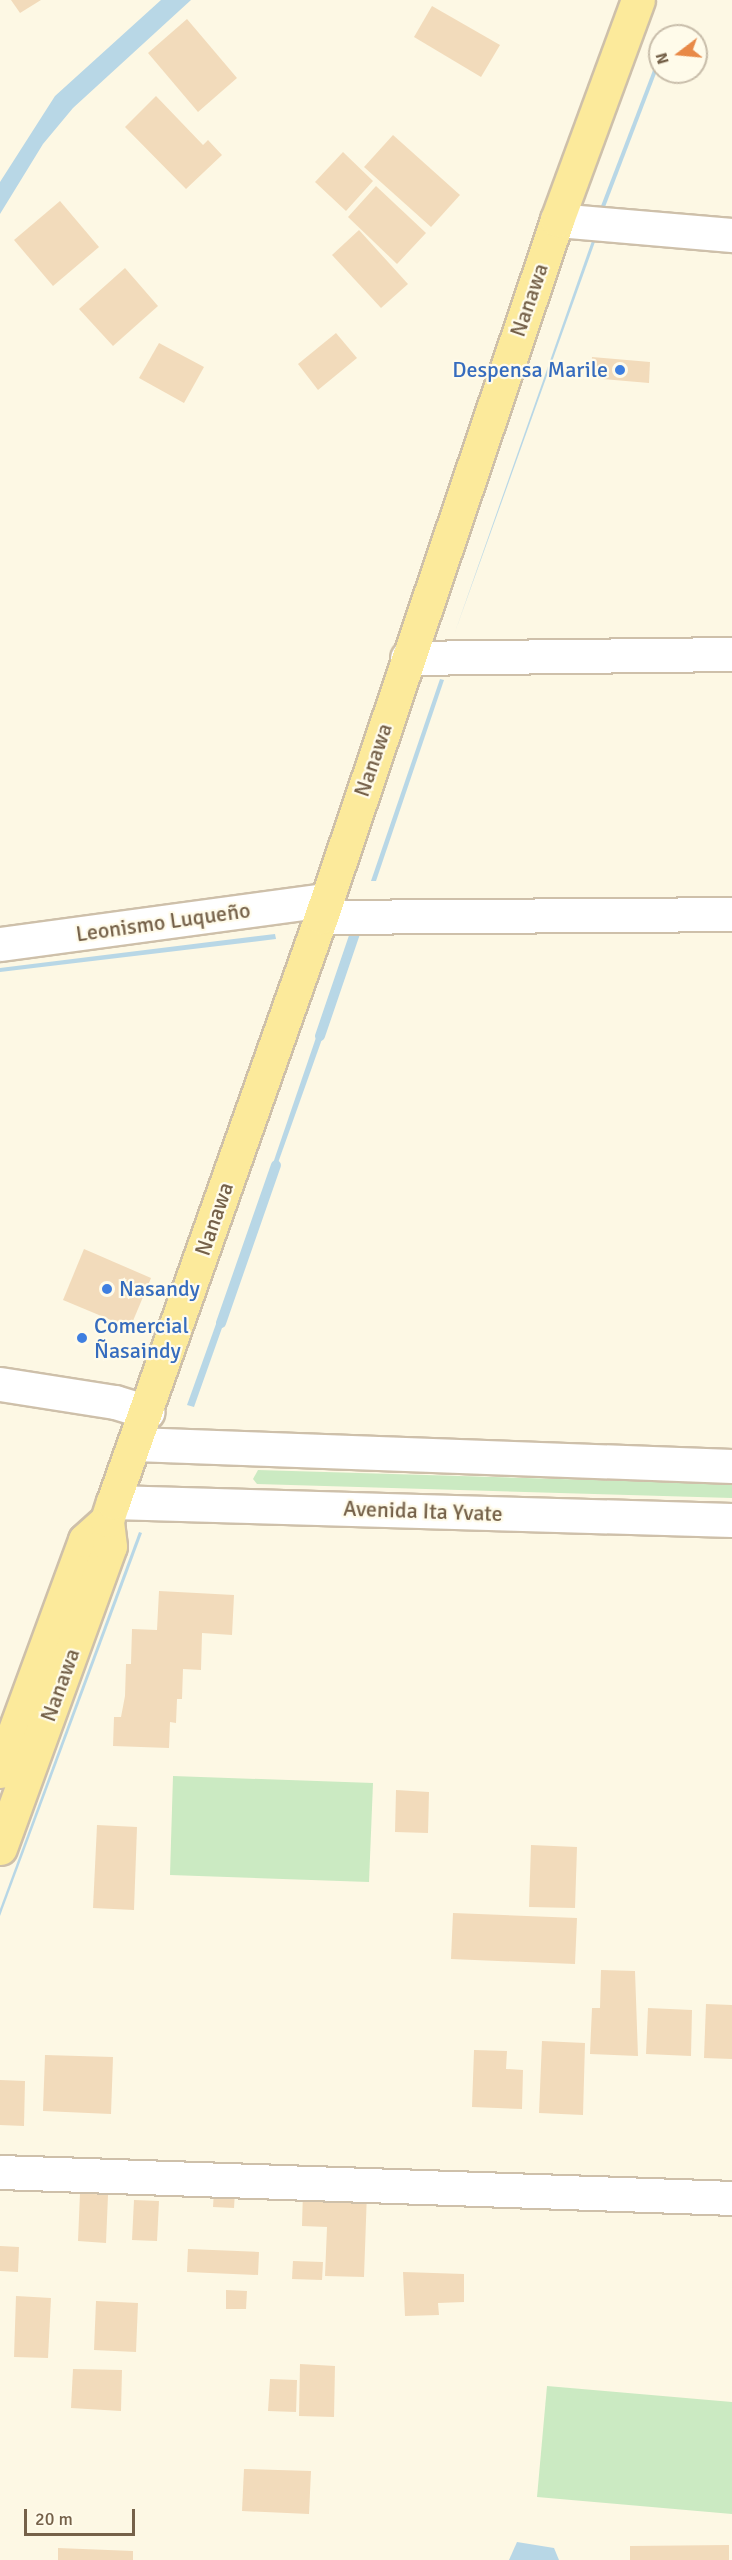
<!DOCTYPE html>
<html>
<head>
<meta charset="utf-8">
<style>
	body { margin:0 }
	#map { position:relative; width:732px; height:2560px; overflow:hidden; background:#fdf8e4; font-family:Signika,sans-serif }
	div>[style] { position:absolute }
	.green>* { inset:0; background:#cbeac2 }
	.water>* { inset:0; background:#b8d7e6 }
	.stream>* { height:10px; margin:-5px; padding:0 5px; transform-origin:5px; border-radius:5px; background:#b8d7e6 }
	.building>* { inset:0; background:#f2dbbb }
	.roads { filter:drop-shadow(2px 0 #cec0aa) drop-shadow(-2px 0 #cec0aa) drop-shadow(0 2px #cec0aa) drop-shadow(0 -2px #cec0aa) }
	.minor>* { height:33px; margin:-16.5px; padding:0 16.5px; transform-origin:16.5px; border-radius:16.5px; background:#fff }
	.major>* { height:33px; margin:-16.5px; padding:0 16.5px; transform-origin:16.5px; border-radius:16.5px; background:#fcea9b }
	.dots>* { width:16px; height:16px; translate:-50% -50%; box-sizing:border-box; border:3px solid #fffbea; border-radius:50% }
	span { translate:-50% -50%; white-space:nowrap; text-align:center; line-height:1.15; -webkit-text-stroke:4.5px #fffbea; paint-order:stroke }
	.street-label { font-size:22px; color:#756149 }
	.shop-label { font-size:22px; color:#366cbe }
	.right { translate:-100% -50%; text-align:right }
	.left { translate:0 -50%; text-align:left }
	.north { position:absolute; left:648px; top:24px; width:60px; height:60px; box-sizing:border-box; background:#fffbea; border:2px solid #c8bdaa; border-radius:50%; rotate:254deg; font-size:16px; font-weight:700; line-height:24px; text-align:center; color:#756149 }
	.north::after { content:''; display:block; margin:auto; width:21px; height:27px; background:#e88947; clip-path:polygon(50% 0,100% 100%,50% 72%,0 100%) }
	.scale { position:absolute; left:24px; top:2509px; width:111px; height:27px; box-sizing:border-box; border:3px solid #756149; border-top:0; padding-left:8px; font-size:18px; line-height:21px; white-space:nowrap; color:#756149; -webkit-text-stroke:4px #fffbea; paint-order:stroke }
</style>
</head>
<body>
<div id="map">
	<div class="green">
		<div style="clip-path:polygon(258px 1470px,732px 1484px,732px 1498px,257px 1484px,253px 1479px)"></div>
		<div style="clip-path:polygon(173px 1776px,373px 1783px,369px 1882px,170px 1875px)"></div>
		<div style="clip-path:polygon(547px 2386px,732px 2402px,732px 2514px,537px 2497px)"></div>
	</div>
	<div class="water">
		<div style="clip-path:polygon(161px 0,191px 0,73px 108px,43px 144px,0 214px,0 182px,55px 96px)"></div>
		<div style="clip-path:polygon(660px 52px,660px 63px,605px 207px,601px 206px)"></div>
		<div style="clip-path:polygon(593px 238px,596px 239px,455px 632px)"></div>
		<div style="clip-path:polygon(440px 679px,444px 680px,376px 881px,371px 881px)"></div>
		<div style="clip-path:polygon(275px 934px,276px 939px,0 972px,0 968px)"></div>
		<div style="clip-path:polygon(321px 1023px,327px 1025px,273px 1177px,269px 1175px)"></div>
		<div style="clip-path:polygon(221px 1310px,228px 1311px,194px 1407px,187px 1405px)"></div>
		<div style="clip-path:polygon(139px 1532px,142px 1533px,0 1916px,0 1909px)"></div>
		<div style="clip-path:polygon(517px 2542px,554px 2548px,559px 2560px,509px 2560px)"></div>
	</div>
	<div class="stream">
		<div style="left:320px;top:1036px;width:109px;rotate:-71.2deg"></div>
		<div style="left:221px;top:1323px;width:167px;rotate:-70.8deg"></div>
	</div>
	<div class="building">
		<div style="clip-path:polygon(11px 0,41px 0,20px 13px)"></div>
		<div style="clip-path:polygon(432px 6px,500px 45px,481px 77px,414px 37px)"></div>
		<div style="clip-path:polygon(187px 19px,237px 78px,198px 112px,148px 53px)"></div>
		<div style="clip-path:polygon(156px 96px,203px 145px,208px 140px,222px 155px,186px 189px,125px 127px)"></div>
		<div style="clip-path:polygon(393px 135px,460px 195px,431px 227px,364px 167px)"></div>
		<div style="clip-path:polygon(343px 152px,373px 181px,346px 211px,315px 182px)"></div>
		<div style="clip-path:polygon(376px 186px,426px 233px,397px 264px,348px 217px)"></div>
		<div style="clip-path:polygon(60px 201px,99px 247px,53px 286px,14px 240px)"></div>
		<div style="clip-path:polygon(359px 230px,408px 284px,381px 308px,332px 255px)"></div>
		<div style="clip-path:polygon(125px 268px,158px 306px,113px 346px,79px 309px)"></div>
		<div style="clip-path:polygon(336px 333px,357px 358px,318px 390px,298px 364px)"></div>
		<div style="clip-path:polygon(159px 343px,204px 367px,184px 403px,139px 378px)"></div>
		<div style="clip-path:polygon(592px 357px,650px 362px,649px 383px,591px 378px)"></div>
		<div style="clip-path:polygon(84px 1249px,151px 1278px,130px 1328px,63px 1300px)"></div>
		<div style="clip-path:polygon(159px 1591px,234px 1595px,232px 1635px,202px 1633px,201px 1670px,183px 1669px,182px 1699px,177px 1699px,176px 1723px,170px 1722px,169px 1748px,113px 1746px,114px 1717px,121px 1717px,125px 1696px,126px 1664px,131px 1664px,132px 1629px,157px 1630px)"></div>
		<div style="clip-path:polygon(396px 1790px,429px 1792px,428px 1833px,395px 1832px)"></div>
		<div style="clip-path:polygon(97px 1825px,137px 1827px,134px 1910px,93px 1908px)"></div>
		<div style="clip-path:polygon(531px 1845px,577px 1847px,575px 1908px,529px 1907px)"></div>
		<div style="clip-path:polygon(453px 1913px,577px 1918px,575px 1964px,451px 1959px)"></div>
		<div style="clip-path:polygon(601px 1970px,635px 1971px,638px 2056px,590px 2054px,592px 2008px,600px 2008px)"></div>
		<div style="clip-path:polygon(706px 2004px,732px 2005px,732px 2059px,704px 2058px)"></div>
		<div style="clip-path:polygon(648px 2008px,692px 2010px,691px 2056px,646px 2054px)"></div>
		<div style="clip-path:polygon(542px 2041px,585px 2043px,583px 2115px,539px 2113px)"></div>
		<div style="clip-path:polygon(474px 2050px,507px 2051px,506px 2069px,523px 2070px,522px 2109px,472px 2107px)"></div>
		<div style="clip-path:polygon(45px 2055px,113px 2057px,111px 2114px,43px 2111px)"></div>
		<div style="clip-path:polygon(0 2080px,25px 2081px,24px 2126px,0 2125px)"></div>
		<div style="clip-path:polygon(214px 2190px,235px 2191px,234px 2208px,213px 2207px)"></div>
		<div style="clip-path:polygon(303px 2190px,367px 2192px,364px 2277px,325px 2276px,327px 2227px,302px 2226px)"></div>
		<div style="clip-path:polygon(80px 2193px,108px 2195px,106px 2243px,78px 2241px)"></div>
		<div style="clip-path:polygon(134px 2200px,159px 2201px,157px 2241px,132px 2240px)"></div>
		<div style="clip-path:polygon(0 2246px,19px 2247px,18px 2272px,0 2271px)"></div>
		<div style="clip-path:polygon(188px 2249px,259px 2252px,258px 2275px,187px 2272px)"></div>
		<div style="clip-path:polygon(293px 2261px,323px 2262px,322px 2280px,292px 2279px)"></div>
		<div style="clip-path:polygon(403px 2272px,464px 2274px,464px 2302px,438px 2303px,439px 2315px,405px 2316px)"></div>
		<div style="clip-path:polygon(226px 2290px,247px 2291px,246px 2309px,226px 2309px)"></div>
		<div style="clip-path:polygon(16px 2296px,51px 2298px,48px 2358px,14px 2357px)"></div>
		<div style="clip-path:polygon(96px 2301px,138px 2303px,136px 2352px,94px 2350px)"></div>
		<div style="clip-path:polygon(300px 2364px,335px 2366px,334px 2417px,299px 2416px)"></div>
		<div style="clip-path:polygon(73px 2369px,122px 2370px,121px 2411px,71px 2408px)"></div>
		<div style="clip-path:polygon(270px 2379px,297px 2380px,296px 2412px,268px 2411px)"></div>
		<div style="clip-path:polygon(244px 2469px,311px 2471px,309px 2514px,242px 2511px)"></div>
		<div style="clip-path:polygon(729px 2545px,729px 2560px,630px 2560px,630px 2546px)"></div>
		<div style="clip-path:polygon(58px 2548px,133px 2551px,133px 2560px,58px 2560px)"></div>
	</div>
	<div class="roads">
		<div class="minor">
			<div style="left:557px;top:220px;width:176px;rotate:4.9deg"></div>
			<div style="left:407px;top:658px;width:325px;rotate:-0.7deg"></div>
			<div style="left:321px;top:917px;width:411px;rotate:-0.4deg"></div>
			<div style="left:0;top:944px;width:329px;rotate:-7.7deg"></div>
			<div style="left:0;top:1384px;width:116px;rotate:8.9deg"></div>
			<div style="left:115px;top:1402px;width:34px;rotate:17deg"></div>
			<div style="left:135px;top:1444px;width:597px;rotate:2.11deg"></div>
			<div style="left:113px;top:1502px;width:619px;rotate:1.67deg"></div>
			<div style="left:0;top:2172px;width:732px;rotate:2.03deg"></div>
		</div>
		<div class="major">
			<div style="left:0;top:1771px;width:246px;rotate:-69.8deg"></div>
			<div style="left:85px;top:1540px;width:30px;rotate:-42deg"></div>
			<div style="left:0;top:1848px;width:321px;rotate:-70deg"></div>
			<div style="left:110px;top:1546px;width:26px;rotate:-97deg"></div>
			<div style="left:107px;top:1520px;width:19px;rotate:-72deg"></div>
			<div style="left:113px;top:1502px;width:621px;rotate:-70.43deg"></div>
			<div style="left:321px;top:917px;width:736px;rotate:-71.29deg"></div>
			<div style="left:557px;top:220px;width:234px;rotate:-69.8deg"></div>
		</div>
	</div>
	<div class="dots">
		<div style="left:620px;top:370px;background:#3f7fe0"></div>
		<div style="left:107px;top:1289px;background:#3f7fe0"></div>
		<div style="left:82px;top:1338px;background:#3f7fe0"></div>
	</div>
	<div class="street-label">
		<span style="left:529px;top:300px;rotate:-71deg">Nanawa</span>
		<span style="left:373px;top:760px;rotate:-71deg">Nanawa</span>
		<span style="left:163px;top:922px;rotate:-8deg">Leonismo Luqueño</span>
		<span style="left:214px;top:1219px;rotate:-71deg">Nanawa</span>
		<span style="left:423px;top:1511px;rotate:2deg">Avenida Ita Yvate</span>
		<span style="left:60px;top:1685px;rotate:-70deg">Nanawa</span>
	</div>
	<div class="shop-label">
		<span class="right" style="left:608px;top:370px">Despensa Marile</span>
		<span class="left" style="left:119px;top:1289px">Nasandy</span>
		<span class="left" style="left:94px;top:1338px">Comercial<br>Ñasaindy</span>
	</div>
	<div class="north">N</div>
	<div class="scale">20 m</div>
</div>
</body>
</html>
